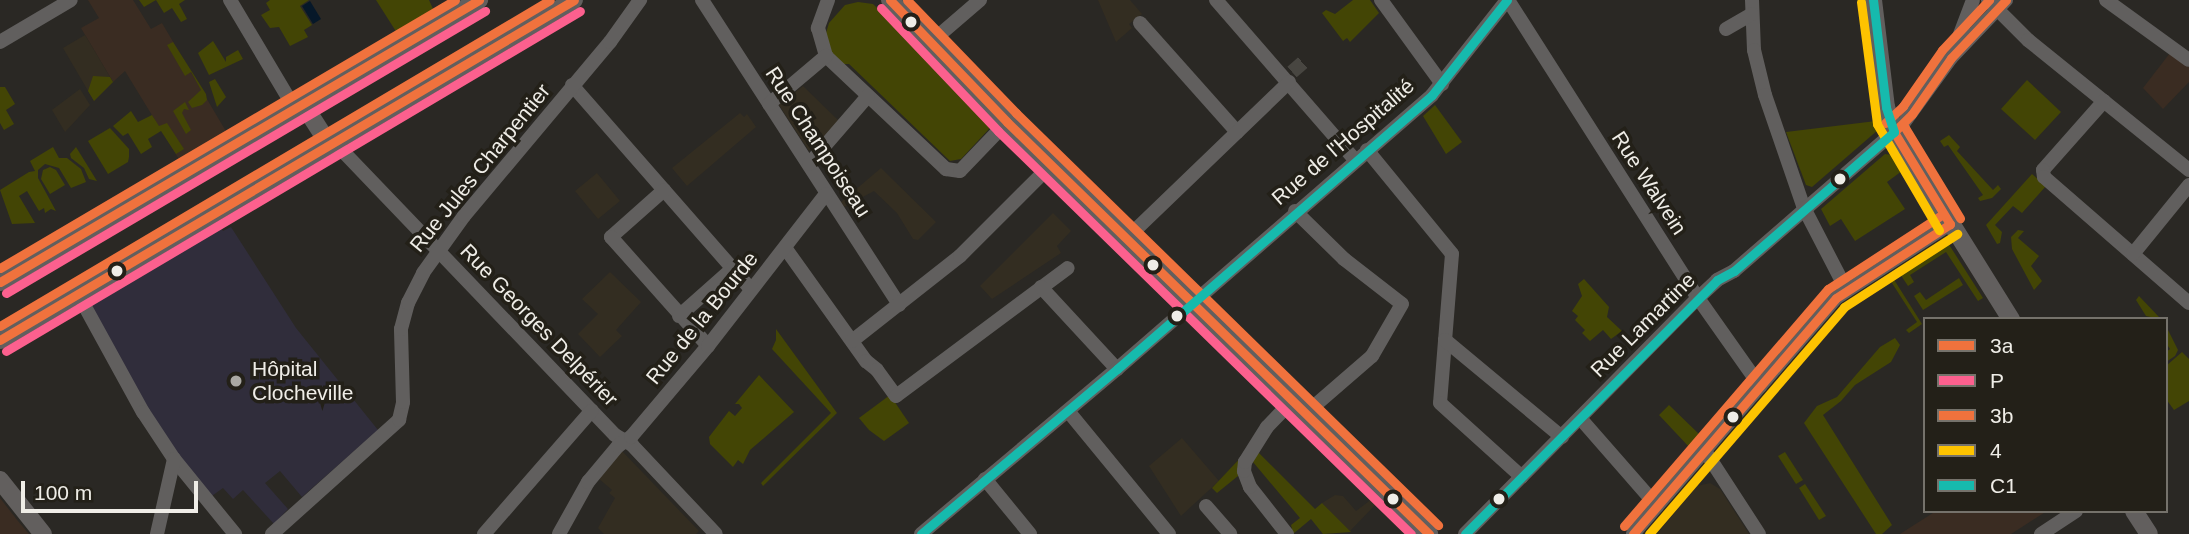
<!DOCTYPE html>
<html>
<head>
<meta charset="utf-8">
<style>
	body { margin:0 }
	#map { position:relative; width:2189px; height:534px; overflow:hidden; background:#2a2824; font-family:Arial,sans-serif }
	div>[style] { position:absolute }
	.commercial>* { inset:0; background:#3a2c22 }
	.built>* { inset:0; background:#332d21 }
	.medical>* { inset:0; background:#302d3b }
	.green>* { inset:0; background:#434505 }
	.water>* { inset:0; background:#061829 }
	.minor-tunnel>* { height:14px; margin-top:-7px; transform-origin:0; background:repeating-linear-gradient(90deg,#484641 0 14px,transparent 0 21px) }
	.minor>* { height:14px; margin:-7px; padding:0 7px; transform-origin:7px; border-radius:7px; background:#615f5e }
	.major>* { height:18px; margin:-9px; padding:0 9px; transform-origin:9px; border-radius:9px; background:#625f5e }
	.bus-1>* { height:9px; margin:-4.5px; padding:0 4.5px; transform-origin:4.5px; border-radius:4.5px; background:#f0723d }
	.bus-2>* { height:9px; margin:-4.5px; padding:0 4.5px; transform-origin:4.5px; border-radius:4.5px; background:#fc608e }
	.bus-3>* { height:9px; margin:-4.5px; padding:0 4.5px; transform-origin:4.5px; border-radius:4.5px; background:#f0723d }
	.bus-4>* { height:9px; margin:-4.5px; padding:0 4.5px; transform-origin:4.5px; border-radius:4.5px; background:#fdc300 }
	.bus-5>* { height:9px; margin:-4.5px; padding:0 4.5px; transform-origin:4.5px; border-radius:4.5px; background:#16baad }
	.dots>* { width:19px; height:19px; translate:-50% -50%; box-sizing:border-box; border:4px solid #232018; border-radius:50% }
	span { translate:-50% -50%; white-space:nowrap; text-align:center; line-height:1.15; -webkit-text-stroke:7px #232018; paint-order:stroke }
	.street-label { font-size:21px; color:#efede7 }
	.poi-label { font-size:21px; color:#efede7 }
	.left { translate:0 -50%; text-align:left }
	.legend { position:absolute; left:1923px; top:317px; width:245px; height:196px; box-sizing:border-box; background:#232018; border:2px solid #75726b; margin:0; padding:9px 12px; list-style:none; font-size:21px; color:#efede7 }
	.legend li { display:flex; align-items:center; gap:14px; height:35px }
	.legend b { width:35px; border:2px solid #75726b }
	.scale { position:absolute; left:21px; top:481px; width:177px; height:32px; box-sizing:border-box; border:4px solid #efede7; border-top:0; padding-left:9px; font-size:21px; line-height:24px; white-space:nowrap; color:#efede7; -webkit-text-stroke:5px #232018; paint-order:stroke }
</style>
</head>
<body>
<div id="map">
	<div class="commercial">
		<div style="clip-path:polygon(88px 0,133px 0,151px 29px,162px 23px,227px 133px,180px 161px,125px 71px,113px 82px,81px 28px,99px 18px)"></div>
		<div style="clip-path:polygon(2170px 53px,2189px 67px,2189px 82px,2163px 109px,2143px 88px)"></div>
		<div style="clip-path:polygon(0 498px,18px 521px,29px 534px,0 534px)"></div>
		<div style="clip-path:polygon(1936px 511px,2047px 511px,2011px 534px,1900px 534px)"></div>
	</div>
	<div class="built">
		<div style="clip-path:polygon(1098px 0,1130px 0,1142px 14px,1129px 24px,1132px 28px,1116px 42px)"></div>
		<div style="clip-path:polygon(85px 35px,113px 82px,94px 101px,63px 48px)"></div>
		<div style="clip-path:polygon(803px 86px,839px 121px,809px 151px,779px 105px)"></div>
		<div style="clip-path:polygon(80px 89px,90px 105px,65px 132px,52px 110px)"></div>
		<div style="clip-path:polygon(740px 113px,744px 117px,747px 114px,756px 127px,687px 186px,672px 168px)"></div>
		<div style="clip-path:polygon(881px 168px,936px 222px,918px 240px,913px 239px,897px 213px,874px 191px,844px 207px,840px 203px)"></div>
		<div style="clip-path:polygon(597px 173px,620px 201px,598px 219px,575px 191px)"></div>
		<div style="clip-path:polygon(1053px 213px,1071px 231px,1057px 246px,1061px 253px,992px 299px,980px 286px)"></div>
		<div style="clip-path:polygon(610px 272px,641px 302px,616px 330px,622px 336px,600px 357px,578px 334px,598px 314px,582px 299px)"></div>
		<div style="clip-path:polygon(1182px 438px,1219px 481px,1181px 516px,1149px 466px)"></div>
		<div style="clip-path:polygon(621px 450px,699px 531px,696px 534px,604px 534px,598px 528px,615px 498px,609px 493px,612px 490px,598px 478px)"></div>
		<div style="clip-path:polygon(1710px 483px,1720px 489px,1749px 534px,1657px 534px,1697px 486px)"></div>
		<div style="clip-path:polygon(1335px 495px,1343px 496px,1356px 511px,1376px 496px,1380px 500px,1350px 531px,1322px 503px)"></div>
	</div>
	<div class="medical">
		<div style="clip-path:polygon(219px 224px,223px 231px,231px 227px,296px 328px,378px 430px,302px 497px,280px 471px,265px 483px,288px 509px,274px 524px,243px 490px,233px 499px,223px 488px,209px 498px,146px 408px,89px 301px)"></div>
	</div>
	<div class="green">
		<div style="clip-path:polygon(139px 0,185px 0,179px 4px,187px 19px,181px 22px,172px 8px,164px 13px,156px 0,144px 7px)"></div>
		<div style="clip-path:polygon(270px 0,309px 0,300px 6px,312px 25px,304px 30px,308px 37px,290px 46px,279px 27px,270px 28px,261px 15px,270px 10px,266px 3px)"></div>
		<div style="clip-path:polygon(376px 0,429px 0,434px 11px,397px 33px)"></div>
		<div style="clip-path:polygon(1353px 0,1370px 0,1379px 13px,1350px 42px,1347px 38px,1343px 41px,1322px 13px,1326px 10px,1335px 14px)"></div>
		<div style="clip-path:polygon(858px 2px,873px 4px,990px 117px,989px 129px,961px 159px,950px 161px,849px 64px,841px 64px,831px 52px,826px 33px,829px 23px,845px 5px)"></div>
		<div style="clip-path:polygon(213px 41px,226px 62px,226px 57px,238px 50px,243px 59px,209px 75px,198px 53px)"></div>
		<div style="clip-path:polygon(173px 42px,206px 94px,207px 100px,202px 105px,192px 108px,188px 102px,201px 90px,191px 72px,185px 76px,167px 45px)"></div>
		<div style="clip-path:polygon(93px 76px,110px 77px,113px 82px,94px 101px,88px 91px)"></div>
		<div style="clip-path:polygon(215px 79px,226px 97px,217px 107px,209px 82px)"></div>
		<div style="clip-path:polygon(2027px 80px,2061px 112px,2035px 140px,2001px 109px)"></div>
		<div style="clip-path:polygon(0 87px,5px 87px,15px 104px,6px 110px,14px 124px,4px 130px,0 123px)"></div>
		<div style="clip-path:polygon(185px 102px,189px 110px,184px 109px,182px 113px,191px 130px,186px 134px,173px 111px)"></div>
		<div style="clip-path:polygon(1435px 105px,1462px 142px,1446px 154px,1423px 116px)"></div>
		<div style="clip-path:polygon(131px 111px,138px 122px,152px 115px,159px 126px,167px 123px,184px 149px,176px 154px,161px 131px,148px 139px,152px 147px,141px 154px,128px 133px,123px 136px,113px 126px)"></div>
		<div style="clip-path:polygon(1876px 121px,1878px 130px,1812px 187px,1806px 185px,1786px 132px)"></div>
		<div style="clip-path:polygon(110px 128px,129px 149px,129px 157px,128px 162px,108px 174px,88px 141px)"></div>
		<div style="clip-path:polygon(1949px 135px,1960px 147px,1957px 151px,1993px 190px,1998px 185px,2001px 189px,1992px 198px,1980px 201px,1978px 198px,1983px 195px,1948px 145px,1944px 147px,1940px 141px)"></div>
		<div style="clip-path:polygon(53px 147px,59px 158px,67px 158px,81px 169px,86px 182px,71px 188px,59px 168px,45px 164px,38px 170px,38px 178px,56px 211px,51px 209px,45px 213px,44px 208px,39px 211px,27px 191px,19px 196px,35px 223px,12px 224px,0 190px,29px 172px,35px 171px,30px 161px)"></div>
		<div style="clip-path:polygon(76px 147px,89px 168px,97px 181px,89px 179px,84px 168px,71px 158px,70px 154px)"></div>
		<div style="clip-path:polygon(1885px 154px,1892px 155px,1902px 171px,1887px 182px,1905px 209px,1855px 241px,1841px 219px,1830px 226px,1821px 209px)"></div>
		<div style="clip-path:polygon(50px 167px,56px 170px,65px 185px,50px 194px,41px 179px,43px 170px)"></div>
		<div style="clip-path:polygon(2032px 174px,2046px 186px,2022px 213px,2013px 206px,1995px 225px,2002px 232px,2000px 243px,1997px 244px,1986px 225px)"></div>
		<div style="clip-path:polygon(2018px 230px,2024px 231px,2018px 238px,2039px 256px,2031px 266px,2042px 281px,2034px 290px,2012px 249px,2011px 237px)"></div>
		<div style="clip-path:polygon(1948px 243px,1983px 298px,1978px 301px,1946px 252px,1910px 275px,1914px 282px,1908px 286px,1900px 274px)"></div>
		<div style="clip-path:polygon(1893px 278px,1922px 324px,1909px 333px,1906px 330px,1917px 322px,1890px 280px)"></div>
		<div style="clip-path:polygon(1959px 278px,1963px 285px,1923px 310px,1914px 296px,1920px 292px,1926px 300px)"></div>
		<div style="clip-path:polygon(1584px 279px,1609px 307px,1607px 317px,1622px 331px,1611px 339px,1603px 330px,1590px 341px,1582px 333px,1585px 330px,1575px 320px,1578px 316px,1572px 311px,1582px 296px,1578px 284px)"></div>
		<div style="clip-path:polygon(2139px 296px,2159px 317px,2160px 319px,2146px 316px,2136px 300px)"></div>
		<div style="clip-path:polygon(2166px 326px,2178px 350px,2175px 356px,2166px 362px,2166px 352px,2170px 349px,2166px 343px)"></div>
		<div style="clip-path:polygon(776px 329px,837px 413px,763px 486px,761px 483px,831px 413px,772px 349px,776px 340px)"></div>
		<div style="clip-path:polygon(1895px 338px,1900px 345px,1891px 362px,1855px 385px,1841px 401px,1823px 415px,1892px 525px,1882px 534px,1876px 534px,1804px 423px,1817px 406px,1837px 397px,1880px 347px)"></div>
		<div style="clip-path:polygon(2182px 352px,2189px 359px,2189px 401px,2174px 410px,2166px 399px,2166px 366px)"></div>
		<div style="clip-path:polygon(759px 375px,794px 412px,750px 450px,743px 464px,738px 460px,733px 467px,710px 444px,709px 437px,729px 411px,735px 416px,742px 408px,739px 404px,735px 404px)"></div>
		<div style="clip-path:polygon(890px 395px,909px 423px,884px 441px,869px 430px,859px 418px)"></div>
		<div style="clip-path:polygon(1669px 405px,1699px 434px,1703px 434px,1690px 448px,1659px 415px)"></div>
		<div style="clip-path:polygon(1258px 452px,1315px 509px,1322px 503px,1351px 532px,1323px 534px,1311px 519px,1293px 534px,1291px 525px,1300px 518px,1253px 462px)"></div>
		<div style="clip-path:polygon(1785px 452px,1803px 480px,1796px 484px,1778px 456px)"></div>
		<div style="clip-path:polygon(1244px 454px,1238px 476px,1217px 493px,1212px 488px)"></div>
		<div style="clip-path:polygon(1805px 484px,1826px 516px,1819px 520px,1799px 488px)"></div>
	</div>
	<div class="water">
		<div style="clip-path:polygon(310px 1px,321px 19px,313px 24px,302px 6px)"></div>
	</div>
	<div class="minor-tunnel">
		<div style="left:1292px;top:72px;width:20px;rotate:-41deg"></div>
	</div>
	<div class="minor">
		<div style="left:230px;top:0;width:127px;rotate:59.2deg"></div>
		<div style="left:702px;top:0;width:363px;rotate:57.1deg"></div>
		<div style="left:828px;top:0;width:30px;rotate:110deg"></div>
		<div style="left:818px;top:28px;width:29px;rotate:74deg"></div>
		<div style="left:826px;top:56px;width:165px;rotate:43.3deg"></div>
		<div style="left:946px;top:169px;width:14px;rotate:8deg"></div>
		<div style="left:960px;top:171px;width:68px;rotate:-46.2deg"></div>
		<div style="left:1216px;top:0;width:212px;rotate:49deg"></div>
		<div style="left:1381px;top:0;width:104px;rotate:54deg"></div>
		<div style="left:1508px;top:0;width:353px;rotate:57.5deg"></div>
		<div style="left:1698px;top:298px;width:108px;rotate:54.8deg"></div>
		<div style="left:1752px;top:0;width:50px;rotate:87.7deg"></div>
		<div style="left:1754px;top:50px;width:46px;rotate:76.3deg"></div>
		<div style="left:1765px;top:95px;width:120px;rotate:71deg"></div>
		<div style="left:1804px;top:208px;width:93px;rotate:62.6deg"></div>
		<div style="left:1988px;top:0;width:57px;rotate:45deg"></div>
		<div style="left:2028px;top:40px;width:207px;rotate:38.9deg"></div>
		<div style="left:2106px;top:0;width:102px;rotate:35.9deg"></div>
		<div style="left:1140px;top:23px;width:146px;rotate:48.3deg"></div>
		<div style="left:1726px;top:29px;width:30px;rotate:-30deg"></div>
		<div style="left:0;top:42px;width:82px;rotate:-30.6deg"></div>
		<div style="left:930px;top:43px;width:66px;rotate:-40.7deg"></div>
		<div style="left:1954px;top:50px;width:53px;rotate:-69.2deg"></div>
		<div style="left:572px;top:85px;width:270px;rotate:48.8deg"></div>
		<div style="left:2104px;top:101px;width:92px;rotate:131.5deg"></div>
		<div style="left:2043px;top:170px;width:7px;rotate:82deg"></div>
		<div style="left:2044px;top:177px;width:192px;rotate:41deg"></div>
		<div style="left:769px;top:104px;width:75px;rotate:-40.1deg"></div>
		<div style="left:334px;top:142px;width:406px;rotate:46.2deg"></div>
		<div style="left:615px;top:435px;width:20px;rotate:30deg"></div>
		<div style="left:632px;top:445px;width:122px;rotate:46.7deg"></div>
		<div style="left:1367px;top:150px;width:134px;rotate:50.7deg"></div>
		<div style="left:1452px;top:254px;width:149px;rotate:94.6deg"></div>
		<div style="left:1440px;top:403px;width:110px;rotate:42.1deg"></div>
		<div style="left:809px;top:164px;width:90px;rotate:-49.1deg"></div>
		<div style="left:664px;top:190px;width:71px;rotate:138.4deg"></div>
		<div style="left:611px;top:237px;width:146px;rotate:48.3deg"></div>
		<div style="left:1295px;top:211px;width:69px;rotate:44.4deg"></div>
		<div style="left:1344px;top:259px;width:73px;rotate:37.8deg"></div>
		<div style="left:1402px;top:304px;width:60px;rotate:120deg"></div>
		<div style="left:1372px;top:356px;width:89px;rotate:139.1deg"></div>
		<div style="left:1127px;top:238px;width:225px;rotate:-43.9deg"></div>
		<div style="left:786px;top:249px;width:138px;rotate:54.5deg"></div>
		<div style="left:866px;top:361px;width:14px;rotate:39deg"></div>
		<div style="left:877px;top:370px;width:32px;rotate:54deg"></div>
		<div style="left:896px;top:396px;width:214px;rotate:-36.7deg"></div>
		<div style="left:2133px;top:254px;width:89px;rotate:-50.9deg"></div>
		<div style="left:1041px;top:287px;width:112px;rotate:47.2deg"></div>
		<div style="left:78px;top:294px;width:135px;rotate:61.2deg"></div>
		<div style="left:143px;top:412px;width:56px;rotate:56.6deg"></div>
		<div style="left:174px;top:459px;width:97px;rotate:50.9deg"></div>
		<div style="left:679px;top:316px;width:72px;rotate:-41.6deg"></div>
		<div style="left:1445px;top:340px;width:152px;rotate:39.7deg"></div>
		<div style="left:852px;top:341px;width:137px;rotate:-38.2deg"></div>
		<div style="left:960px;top:256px;width:130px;rotate:-45deg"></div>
		<div style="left:1068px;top:411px;width:159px;rotate:50.6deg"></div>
		<div style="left:1580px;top:418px;width:117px;rotate:48.8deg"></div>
		<div style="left:1705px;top:451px;width:99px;rotate:57deg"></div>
		<div style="left:985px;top:479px;width:71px;rotate:50.7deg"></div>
		<div style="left:1206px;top:506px;width:37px;rotate:49deg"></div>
		<div style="left:157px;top:534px;width:77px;rotate:-77.2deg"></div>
		<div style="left:272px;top:534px;width:171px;rotate:-41.9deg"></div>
		<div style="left:399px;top:420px;width:18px;rotate:-77deg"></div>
		<div style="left:403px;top:402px;width:73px;rotate:-91.6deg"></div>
		<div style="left:401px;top:329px;width:27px;rotate:-75deg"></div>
		<div style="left:408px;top:303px;width:34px;rotate:-63deg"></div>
		<div style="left:423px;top:273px;width:70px;rotate:-54.3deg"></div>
		<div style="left:464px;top:216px;width:227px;rotate:-50deg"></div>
		<div style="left:610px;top:42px;width:52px;rotate:-54.5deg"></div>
		<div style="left:484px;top:534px;width:164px;rotate:-48.9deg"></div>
		<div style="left:559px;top:534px;width:60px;rotate:-60.9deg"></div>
		<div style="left:588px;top:482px;width:47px;rotate:-50.2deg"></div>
		<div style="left:618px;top:446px;width:16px;rotate:-35deg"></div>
		<div style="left:631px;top:437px;width:119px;rotate:-49.8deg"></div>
		<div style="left:708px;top:346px;width:192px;rotate:-52.2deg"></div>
		<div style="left:921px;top:534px;width:256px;rotate:-40.1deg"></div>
		<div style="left:1117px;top:369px;width:417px;rotate:-41deg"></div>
		<div style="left:1432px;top:95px;width:121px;rotate:-51.7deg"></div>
		<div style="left:1287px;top:534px;width:60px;rotate:-128.2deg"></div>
		<div style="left:1250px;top:487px;width:17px;rotate:-111deg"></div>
		<div style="left:1244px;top:471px;width:9px;rotate:-84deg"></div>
		<div style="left:1245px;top:462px;width:41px;rotate:-57.8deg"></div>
		<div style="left:1267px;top:427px;width:36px;rotate:-46deg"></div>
		<div style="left:1465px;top:534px;width:332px;rotate:-45.4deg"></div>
		<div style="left:1698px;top:298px;width:26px;rotate:-43deg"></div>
		<div style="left:1717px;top:280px;width:19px;rotate:-28deg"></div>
		<div style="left:1734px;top:271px;width:224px;rotate:-41deg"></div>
		<div style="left:1903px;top:124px;width:82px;rotate:-54deg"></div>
		<div style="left:1951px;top:58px;width:80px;rotate:-46.5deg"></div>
		<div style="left:1633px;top:534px;width:311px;rotate:-49.3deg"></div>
		<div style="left:1836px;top:298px;width:136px;rotate:-33deg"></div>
		<div style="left:2041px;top:534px;width:42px;rotate:-33.3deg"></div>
	</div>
	<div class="major">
		<div style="left:890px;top:0;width:169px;rotate:46.2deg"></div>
		<div style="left:1007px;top:122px;width:590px;rotate:44.31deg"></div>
		<div style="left:1873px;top:0;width:108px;rotate:83.1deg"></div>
		<div style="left:1886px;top:107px;width:26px;rotate:72deg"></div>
		<div style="left:1894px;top:132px;width:221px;rotate:58deg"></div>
		<div style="left:303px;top:104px;width:40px;rotate:57.1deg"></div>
		<div style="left:325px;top:138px;width:10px;rotate:24deg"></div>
		<div style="left:0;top:282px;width:556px;rotate:-30.49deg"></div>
		<div style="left:0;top:340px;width:667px;rotate:-30.64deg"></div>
		<div style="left:0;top:480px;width:69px;rotate:51.5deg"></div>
		<div style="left:2134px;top:511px;width:27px;rotate:57deg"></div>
	</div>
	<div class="bus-1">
		<div style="left:890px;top:0;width:169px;rotate:46.2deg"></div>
		<div style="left:1007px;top:122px;width:590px;rotate:44.31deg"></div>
		<div style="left:1894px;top:132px;width:25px;rotate:-45deg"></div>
		<div style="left:1912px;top:114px;width:68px;rotate:-55.1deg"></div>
		<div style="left:1951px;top:58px;width:80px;rotate:-46.5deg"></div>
		<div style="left:1894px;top:132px;width:108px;rotate:58.7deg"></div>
		<div style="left:0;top:282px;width:556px;rotate:-30.49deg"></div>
		<div style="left:0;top:340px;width:667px;rotate:-30.64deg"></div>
		<div style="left:1633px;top:534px;width:311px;rotate:-49.3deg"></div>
		<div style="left:1836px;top:298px;width:136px;rotate:-33deg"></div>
	</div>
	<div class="bus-2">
		<div style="left:881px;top:8px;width:170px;rotate:46.4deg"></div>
		<div style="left:998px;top:131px;width:577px;rotate:44.3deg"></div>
		<div style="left:6px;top:293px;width:556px;rotate:-30.49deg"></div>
		<div style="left:6px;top:351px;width:667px;rotate:-30.64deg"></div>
	</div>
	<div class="bus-3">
		<div style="left:907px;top:0;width:157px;rotate:46deg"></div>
		<div style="left:1016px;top:113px;width:590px;rotate:44.31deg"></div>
		<div style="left:1885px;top:123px;width:25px;rotate:-43deg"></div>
		<div style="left:1903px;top:106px;width:68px;rotate:-55.1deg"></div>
		<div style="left:1942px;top:50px;width:69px;rotate:-46.8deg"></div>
		<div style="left:1904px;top:126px;width:108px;rotate:58.7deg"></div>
		<div style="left:0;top:268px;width:528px;rotate:-30.5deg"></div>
		<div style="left:0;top:326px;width:639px;rotate:-30.66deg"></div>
		<div style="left:1624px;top:526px;width:313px;rotate:-49.3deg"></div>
		<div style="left:1828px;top:289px;width:137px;rotate:-33.1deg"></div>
	</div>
	<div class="bus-4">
		<div style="left:1861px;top:2px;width:123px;rotate:82.5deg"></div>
		<div style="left:1877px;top:124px;width:123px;rotate:59.7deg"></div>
		<div style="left:1649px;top:534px;width:299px;rotate:-49.3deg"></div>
		<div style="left:1844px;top:307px;width:135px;rotate:-32.9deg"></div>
	</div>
	<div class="bus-5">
		<div style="left:921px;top:534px;width:256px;rotate:-40.1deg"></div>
		<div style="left:1117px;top:369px;width:417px;rotate:-41deg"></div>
		<div style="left:1432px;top:95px;width:121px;rotate:-51.7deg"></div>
		<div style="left:1465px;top:534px;width:358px;rotate:-45.2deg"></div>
		<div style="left:1717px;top:280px;width:19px;rotate:-28deg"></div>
		<div style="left:1734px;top:271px;width:212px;rotate:-41deg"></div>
		<div style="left:1894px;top:132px;width:26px;rotate:-108deg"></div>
		<div style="left:1886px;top:107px;width:108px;rotate:-96.9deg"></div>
	</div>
	<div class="dots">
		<div style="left:911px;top:22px;background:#efede7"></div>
		<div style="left:1840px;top:179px;background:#efede7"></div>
		<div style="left:1153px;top:265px;background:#efede7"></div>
		<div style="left:117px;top:271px;background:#efede7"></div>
		<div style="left:1177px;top:316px;background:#efede7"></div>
		<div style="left:236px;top:381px;background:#aaa8a3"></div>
		<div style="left:1733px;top:417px;background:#efede7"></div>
		<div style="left:1393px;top:499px;background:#efede7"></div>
		<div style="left:1499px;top:499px;background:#efede7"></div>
	</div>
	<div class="street-label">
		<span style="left:818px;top:142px;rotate:57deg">Rue Champoiseau</span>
		<span style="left:1343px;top:142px;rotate:-41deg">Rue de l'Hospitalité</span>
		<span style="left:480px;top:168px;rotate:-51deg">Rue Jules Charpentier</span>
		<span style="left:1649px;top:183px;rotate:57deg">Rue Walvein</span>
		<span style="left:702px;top:318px;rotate:-51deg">Rue de la Bourde</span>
		<span style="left:539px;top:325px;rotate:46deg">Rue Georges Delpérier</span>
		<span style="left:1643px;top:325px;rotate:-45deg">Rue Lamartine</span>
	</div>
	<div class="poi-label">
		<span class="left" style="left:252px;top:381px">Hôpital<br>Clocheville</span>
	</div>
	<ul class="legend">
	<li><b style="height:9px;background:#f0723d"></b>3a</li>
	<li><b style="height:9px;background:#fc608e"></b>P</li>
	<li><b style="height:9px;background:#f0723d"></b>3b</li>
	<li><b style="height:9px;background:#fdc300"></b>4</li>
	<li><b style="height:9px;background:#16baad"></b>C1</li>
	</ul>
	<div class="scale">100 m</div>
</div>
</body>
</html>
